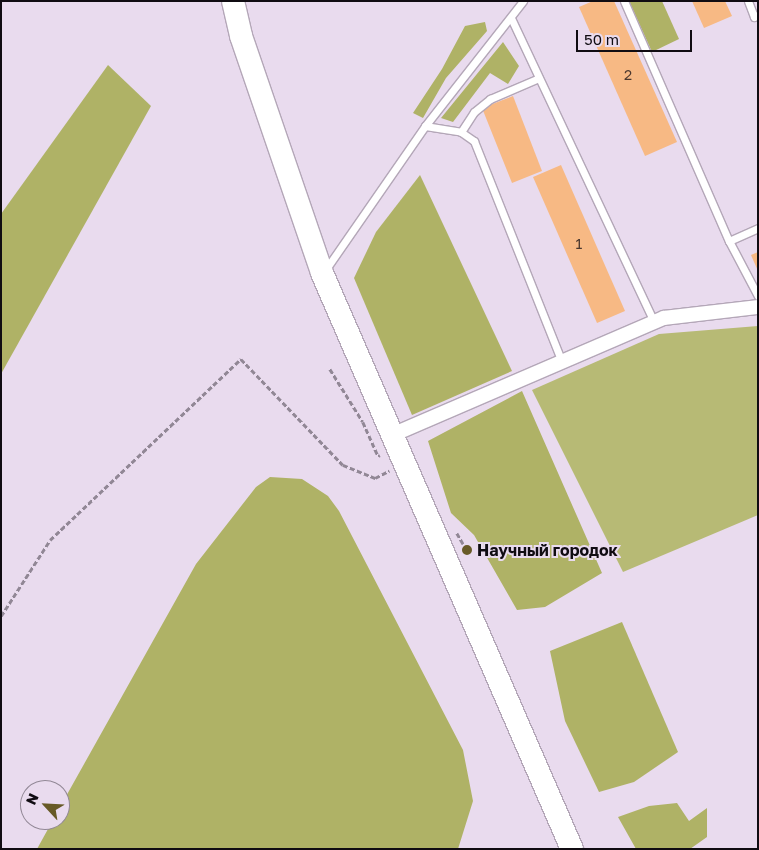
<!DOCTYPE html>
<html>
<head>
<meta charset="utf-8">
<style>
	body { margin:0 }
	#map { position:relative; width:759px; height:850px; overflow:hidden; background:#e9dbee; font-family:"Golos Text",sans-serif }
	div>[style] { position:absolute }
	.green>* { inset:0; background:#b7ba75 }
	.forest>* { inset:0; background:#afb266 }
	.building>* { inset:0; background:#f7b984 }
	.path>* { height:2.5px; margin-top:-1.25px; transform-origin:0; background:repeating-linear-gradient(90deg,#918795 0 5px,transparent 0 7.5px) }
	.roads { filter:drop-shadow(1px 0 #b4a7b8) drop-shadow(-1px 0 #b4a7b8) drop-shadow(0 1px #b4a7b8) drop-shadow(0 -1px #b4a7b8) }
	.lane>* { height:7px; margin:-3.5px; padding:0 3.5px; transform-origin:3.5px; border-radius:3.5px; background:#fff }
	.street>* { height:14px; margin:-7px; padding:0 7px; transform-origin:7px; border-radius:7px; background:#fff }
	.primary>* { height:22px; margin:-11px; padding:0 11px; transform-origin:11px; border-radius:11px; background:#fff }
	.dots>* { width:14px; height:14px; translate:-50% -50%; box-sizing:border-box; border:2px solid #e9dbee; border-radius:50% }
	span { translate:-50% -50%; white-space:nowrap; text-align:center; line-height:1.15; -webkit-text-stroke:4px #e9dbee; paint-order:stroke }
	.number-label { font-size:14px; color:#4a372e }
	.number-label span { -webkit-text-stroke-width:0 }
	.poi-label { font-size:16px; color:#100c12; font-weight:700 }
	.left { translate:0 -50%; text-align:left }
	.frame { position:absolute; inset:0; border:2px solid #100c12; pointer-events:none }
	.north { position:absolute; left:20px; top:780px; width:50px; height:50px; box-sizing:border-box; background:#e9dbee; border:1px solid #928896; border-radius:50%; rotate:295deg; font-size:14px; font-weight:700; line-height:20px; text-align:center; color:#100c12 }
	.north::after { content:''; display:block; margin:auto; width:18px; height:22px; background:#685a27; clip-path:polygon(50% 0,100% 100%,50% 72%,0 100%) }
	.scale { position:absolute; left:576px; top:30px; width:116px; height:22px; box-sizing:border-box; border:2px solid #100c12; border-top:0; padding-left:6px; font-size:15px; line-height:18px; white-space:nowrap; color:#100c12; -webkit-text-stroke:4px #e9dbee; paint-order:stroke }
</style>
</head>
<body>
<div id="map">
	<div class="green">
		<div style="clip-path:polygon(758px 326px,758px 515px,623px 572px,532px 390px,659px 334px)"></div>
	</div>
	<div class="forest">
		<div style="clip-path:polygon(629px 1px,662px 1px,679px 39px,652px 52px)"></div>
		<div style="clip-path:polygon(485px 22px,487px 31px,446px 78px,423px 118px,413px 113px,442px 69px,465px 26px)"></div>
		<div style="clip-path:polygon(503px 42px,519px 66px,508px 84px,490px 73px,453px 122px,441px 118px)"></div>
		<div style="clip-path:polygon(108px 65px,151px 106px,1px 374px,1px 214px)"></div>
		<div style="clip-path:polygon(420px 175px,512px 371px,412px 415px,354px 278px,376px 232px)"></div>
		<div style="clip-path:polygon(522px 391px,602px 573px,545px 607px,517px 610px,474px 535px,451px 513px,428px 441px)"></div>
		<div style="clip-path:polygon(270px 477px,302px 479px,328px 496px,339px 511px,463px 750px,473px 801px,458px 849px,37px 849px,53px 820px,60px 820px,60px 807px,196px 564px,256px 487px)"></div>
		<div style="clip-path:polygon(622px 622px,678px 752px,634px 782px,599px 792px,565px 721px,550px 651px)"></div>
		<div style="clip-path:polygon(677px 803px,689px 821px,707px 808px,707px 837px,690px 849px,636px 849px,618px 817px,649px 806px)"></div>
	</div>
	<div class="building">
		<div style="clip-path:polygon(593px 1px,614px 1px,677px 142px,645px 156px,579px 7px)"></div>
		<div style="clip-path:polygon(692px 1px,725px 1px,732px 16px,704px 28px)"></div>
		<div style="clip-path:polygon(513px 96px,542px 171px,512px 183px,482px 108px)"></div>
		<div style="clip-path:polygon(561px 165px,625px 311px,597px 323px,533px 177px)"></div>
		<div style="clip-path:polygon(758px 252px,758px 271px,751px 255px)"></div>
	</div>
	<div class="path">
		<div style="left:330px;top:369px;width:62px;rotate:58.1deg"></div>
		<div style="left:363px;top:422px;width:37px;rotate:66deg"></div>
		<div style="left:378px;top:456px;width:2px;rotate:-27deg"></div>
		<div style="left:457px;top:533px;width:20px;rotate:60deg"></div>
		<div style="left:1px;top:616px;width:90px;rotate:-57.2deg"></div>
		<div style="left:50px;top:540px;width:263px;rotate:-43.5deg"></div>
		<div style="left:241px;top:359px;width:147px;rotate:46.1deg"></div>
		<div style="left:343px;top:465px;width:35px;rotate:22deg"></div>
		<div style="left:375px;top:478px;width:16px;rotate:-27deg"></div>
	</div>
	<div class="roads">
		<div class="lane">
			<div style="left:624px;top:1px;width:262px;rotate:66.4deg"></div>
			<div style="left:729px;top:241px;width:32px;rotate:-24deg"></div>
			<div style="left:748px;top:1px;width:17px;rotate:69deg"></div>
			<div style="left:754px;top:17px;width:4px;rotate:-27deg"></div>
			<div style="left:511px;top:18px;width:336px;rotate:64.8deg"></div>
			<div style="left:425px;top:126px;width:36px;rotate:9deg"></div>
			<div style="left:461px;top:132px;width:16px;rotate:35deg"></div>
			<div style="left:474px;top:141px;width:238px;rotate:68.3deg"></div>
			<div style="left:461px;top:132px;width:24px;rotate:-57deg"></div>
			<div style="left:474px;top:112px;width:21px;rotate:-39deg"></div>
			<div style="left:490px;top:99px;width:53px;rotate:-23.2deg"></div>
			<div style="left:729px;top:241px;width:62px;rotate:62.2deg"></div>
			<div style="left:326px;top:269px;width:174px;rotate:-55.3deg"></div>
			<div style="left:425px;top:126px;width:159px;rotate:-51.9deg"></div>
		</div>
		<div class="street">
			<div style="left:392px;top:435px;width:296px;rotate:-23.3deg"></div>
			<div style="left:664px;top:318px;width:95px;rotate:-6.7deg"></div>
		</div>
		<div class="primary">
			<div style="left:233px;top:1px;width:36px;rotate:77deg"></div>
			<div style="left:241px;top:36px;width:250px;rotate:71.1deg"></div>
			<div style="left:322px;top:273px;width:628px;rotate:66.54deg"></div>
		</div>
	</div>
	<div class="dots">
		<div style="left:467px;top:550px;background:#685a27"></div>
	</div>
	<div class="number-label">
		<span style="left:628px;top:75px">2</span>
		<span style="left:579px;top:244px">1</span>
	</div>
	<div class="poi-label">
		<span class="left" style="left:477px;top:550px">Научный городок</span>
	</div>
	<div class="frame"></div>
	<div class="north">N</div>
	<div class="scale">50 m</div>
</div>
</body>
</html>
